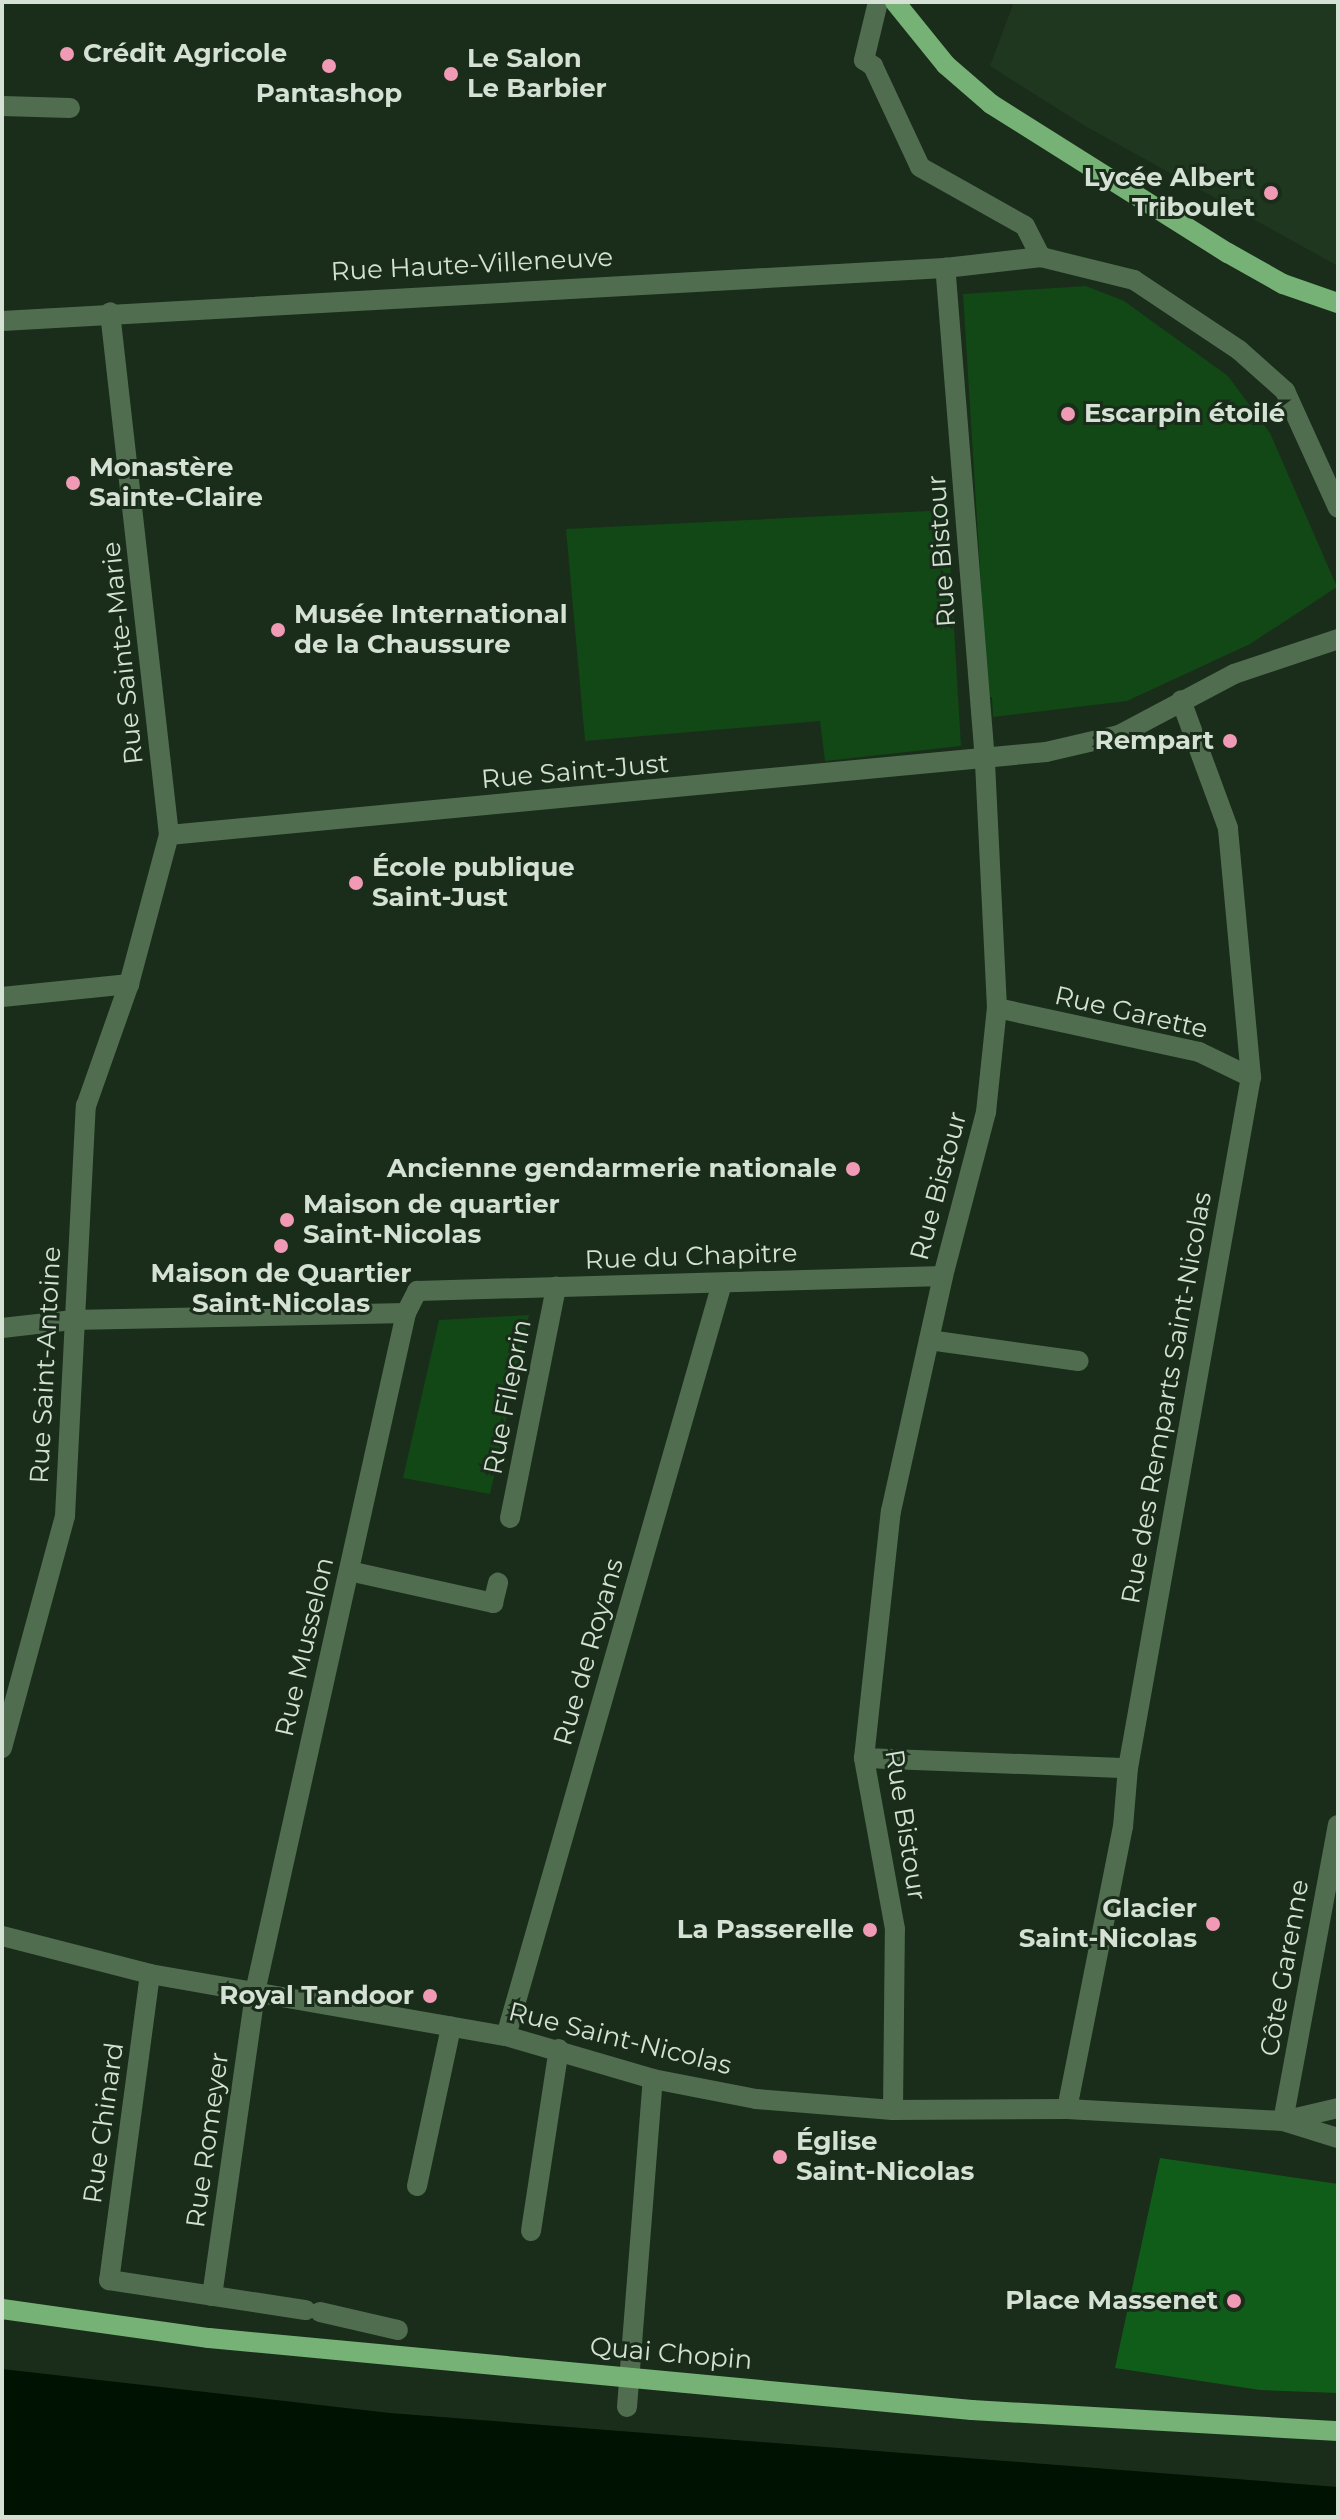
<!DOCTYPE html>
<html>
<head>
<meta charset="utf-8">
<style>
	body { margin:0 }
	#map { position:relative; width:1340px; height:2519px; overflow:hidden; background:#1a2d1a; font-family:Montserrat,sans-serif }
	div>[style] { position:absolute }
	.built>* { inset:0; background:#1e371e }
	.green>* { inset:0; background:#124716 }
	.forest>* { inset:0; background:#105d19 }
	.water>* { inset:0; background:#001201 }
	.minor>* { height:20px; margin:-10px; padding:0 10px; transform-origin:10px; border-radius:10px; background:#516d50 }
	.major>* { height:20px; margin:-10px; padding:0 10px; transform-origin:10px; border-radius:10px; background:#76b276 }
	.dots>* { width:22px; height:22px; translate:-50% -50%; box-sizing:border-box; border:4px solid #1a2d1a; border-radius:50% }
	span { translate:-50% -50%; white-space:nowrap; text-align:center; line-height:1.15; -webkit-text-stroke:6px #1a2d1a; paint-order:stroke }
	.poi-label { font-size:26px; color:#d5e1d4; font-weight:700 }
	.left { translate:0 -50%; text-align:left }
	.right { translate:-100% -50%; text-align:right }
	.street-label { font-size:26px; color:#d5e1d4 }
	.frame { position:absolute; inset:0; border:4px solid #d5e1d4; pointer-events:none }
</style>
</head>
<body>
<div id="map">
	<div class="built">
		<div style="clip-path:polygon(1014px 2px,1338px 2px,1338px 266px,1085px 126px,990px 66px)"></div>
	</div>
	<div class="green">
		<div style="clip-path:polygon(1086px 286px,1124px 301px,1228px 376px,1270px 433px,1337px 587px,1250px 644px,1127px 701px,993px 717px,992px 697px,988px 697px,963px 294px)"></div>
		<div style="clip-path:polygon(947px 510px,961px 746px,825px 761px,820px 721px,585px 741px,566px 529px)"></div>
		<div style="clip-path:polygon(529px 1315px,490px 1494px,403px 1478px,439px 1320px)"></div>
	</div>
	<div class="forest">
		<div style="clip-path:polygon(1160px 2158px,1338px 2184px,1338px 2393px,1260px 2390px,1115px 2368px)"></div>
	</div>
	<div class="water">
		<div style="clip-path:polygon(2px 2369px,390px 2413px,1338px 2487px,1338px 2517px,2px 2517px)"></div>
	</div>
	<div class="minor">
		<div style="left:878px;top:2px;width:60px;rotate:103.6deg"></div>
		<div style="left:864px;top:60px;width:11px;rotate:34deg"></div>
		<div style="left:873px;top:66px;width:111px;rotate:65deg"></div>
		<div style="left:920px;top:167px;width:120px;rotate:29.3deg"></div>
		<div style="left:1025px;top:226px;width:35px;rotate:63deg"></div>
		<div style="left:2px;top:106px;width:68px;rotate:1.7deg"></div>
		<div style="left:2px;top:321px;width:944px;rotate:-3.22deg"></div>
		<div style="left:945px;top:268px;width:97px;rotate:-6.5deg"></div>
		<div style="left:1041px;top:257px;width:96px;rotate:13.9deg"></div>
		<div style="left:1134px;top:280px;width:126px;rotate:33.7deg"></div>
		<div style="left:1239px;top:350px;width:62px;rotate:41.7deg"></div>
		<div style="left:1285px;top:391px;width:128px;rotate:65.6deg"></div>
		<div style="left:169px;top:835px;width:881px;rotate:-5.41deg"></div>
		<div style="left:1046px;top:752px;width:75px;rotate:-13.1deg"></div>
		<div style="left:1119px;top:735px;width:130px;rotate:-27.9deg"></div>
		<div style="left:1234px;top:674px;width:110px;rotate:-18.6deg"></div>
		<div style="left:2px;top:997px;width:128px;rotate:-5.8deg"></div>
		<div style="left:997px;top:1008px;width:207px;rotate:12.3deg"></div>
		<div style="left:1199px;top:1052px;width:58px;rotate:25.7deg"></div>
		<div style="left:2px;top:1328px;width:70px;rotate:-6.5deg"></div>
		<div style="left:72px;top:1320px;width:334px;rotate:-1.2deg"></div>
		<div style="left:929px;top:1340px;width:151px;rotate:8deg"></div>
		<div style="left:510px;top:1518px;width:236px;rotate:-78.7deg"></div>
		<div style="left:349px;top:1571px;width:148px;rotate:12.5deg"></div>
		<div style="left:493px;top:1603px;width:21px;rotate:-76deg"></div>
		<div style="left:2px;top:1748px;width:240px;rotate:-74.8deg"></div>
		<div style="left:65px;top:1516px;width:411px;rotate:-87.1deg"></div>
		<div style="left:86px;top:1106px;width:129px;rotate:-70.6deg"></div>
		<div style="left:129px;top:984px;width:154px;rotate:-75deg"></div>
		<div style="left:169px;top:835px;width:526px;rotate:-96.44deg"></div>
		<div style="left:864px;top:1758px;width:264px;rotate:2.2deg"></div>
		<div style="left:2px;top:1936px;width:153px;rotate:14.4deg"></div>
		<div style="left:150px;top:1974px;width:361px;rotate:9.9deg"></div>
		<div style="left:506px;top:2036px;width:153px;rotate:16.3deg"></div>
		<div style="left:653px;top:2079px;width:105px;rotate:11deg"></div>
		<div style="left:756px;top:2099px;width:137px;rotate:4.6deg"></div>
		<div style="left:893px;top:2110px;width:174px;rotate:-0.3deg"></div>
		<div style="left:1067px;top:2109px;width:216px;rotate:3.2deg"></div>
		<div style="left:1283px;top:2121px;width:58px;rotate:17.2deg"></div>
		<div style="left:150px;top:1974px;width:309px;rotate:97.6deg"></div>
		<div style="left:109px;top:2280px;width:199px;rotate:8.7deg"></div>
		<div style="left:506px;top:2036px;width:783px;rotate:-73.99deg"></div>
		<div style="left:1067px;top:2109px;width:288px;rotate:-78.8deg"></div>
		<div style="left:1123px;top:1827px;width:59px;rotate:-85.2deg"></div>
		<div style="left:1128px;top:1768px;width:702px;rotate:-79.91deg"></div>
		<div style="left:1251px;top:1077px;width:250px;rotate:-95.3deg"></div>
		<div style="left:1228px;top:828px;width:136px;rotate:-110.2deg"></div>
		<div style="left:893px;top:2110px;width:181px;rotate:-89.4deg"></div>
		<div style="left:895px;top:1929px;width:174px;rotate:-100.3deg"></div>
		<div style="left:864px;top:1758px;width:248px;rotate:-83.8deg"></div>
		<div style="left:891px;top:1511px;width:241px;rotate:-77.5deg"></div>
		<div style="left:943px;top:1276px;width:170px;rotate:-75.3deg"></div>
		<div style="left:986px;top:1112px;width:105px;rotate:-84deg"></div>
		<div style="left:997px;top:1008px;width:247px;rotate:-92.8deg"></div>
		<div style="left:985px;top:761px;width:495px;rotate:-94.6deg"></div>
		<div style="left:1283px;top:2121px;width:301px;rotate:-79.5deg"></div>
		<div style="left:1283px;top:2121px;width:57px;rotate:-13.3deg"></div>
		<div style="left:417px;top:2186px;width:163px;rotate:-77.9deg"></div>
		<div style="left:531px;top:2231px;width:184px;rotate:-81.3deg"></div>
		<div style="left:212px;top:2296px;width:307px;rotate:-81.9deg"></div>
		<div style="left:255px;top:1992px;width:696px;rotate:-77.46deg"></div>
		<div style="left:406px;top:1313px;width:25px;rotate:-63deg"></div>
		<div style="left:417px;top:1291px;width:526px;rotate:-1.63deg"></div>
		<div style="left:320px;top:2312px;width:80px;rotate:13deg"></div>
		<div style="left:627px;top:2407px;width:329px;rotate:-85.5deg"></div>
	</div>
	<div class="major">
		<div style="left:895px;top:2px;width:81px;rotate:51deg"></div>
		<div style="left:946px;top:65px;width:60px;rotate:40.9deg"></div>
		<div style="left:991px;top:104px;width:280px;rotate:32.2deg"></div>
		<div style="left:1228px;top:253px;width:63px;rotate:29.4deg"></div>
		<div style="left:1283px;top:284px;width:58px;rotate:19.1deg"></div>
		<div style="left:2px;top:2309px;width:209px;rotate:8deg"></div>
		<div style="left:209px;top:2338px;width:766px;rotate:5.39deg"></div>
		<div style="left:972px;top:2410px;width:367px;rotate:3.3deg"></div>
	</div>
	<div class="dots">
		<div style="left:67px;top:54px;background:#f09ab5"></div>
		<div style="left:329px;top:66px;background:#f09ab5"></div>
		<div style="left:451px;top:74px;background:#f09ab5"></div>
		<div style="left:1271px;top:193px;background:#f09ab5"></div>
		<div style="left:1068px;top:414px;background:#f09ab5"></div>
		<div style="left:73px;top:483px;background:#f09ab5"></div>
		<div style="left:278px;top:630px;background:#f09ab5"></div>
		<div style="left:1230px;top:741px;background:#f09ab5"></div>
		<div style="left:356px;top:883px;background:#f09ab5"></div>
		<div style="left:853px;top:1169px;background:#f09ab5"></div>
		<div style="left:287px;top:1220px;background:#f09ab5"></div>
		<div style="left:281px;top:1246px;background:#f09ab5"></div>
		<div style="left:1213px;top:1924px;background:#f09ab5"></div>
		<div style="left:870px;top:1930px;background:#f09ab5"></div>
		<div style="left:430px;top:1996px;background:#f09ab5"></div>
		<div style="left:780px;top:2157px;background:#f09ab5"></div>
		<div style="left:1234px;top:2301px;background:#f09ab5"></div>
	</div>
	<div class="poi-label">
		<span class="left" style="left:83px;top:54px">Crédit Agricole</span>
		<span class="left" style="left:467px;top:74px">Le Salon<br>Le Barbier</span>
		<span style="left:329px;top:94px">Pantashop</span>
		<span class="right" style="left:1255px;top:193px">Lycée Albert<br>Triboulet</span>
		<span class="left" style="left:1084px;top:414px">Escarpin étoilé</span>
		<span class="left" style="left:89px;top:483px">Monastère<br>Sainte-Claire</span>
		<span class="left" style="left:294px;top:630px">Musée International<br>de la Chaussure</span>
		<span class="right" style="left:1214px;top:741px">Rempart</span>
		<span class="left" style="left:372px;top:883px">École publique<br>Saint-Just</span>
		<span class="right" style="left:837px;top:1169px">Ancienne gendarmerie nationale</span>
		<span class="left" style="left:303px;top:1220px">Maison de quartier<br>Saint-Nicolas</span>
		<span style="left:281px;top:1289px">Maison de Quartier<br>Saint-Nicolas</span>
		<span class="right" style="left:1197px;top:1924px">Glacier<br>Saint-Nicolas</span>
		<span class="right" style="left:854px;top:1930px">La Passerelle</span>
		<span class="right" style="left:414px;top:1996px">Royal Tandoor</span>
		<span class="left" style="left:796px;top:2157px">Église<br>Saint-Nicolas</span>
		<span class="right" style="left:1218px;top:2301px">Place Massenet</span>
	</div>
	<div class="street-label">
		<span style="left:472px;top:265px;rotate:-3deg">Rue Haute-Villeneuve</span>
		<span style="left:942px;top:551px;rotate:-94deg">Rue Bistour</span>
		<span style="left:123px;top:653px;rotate:-96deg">Rue Sainte-Marie</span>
		<span style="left:575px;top:772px;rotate:-5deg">Rue Saint-Just</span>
		<span style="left:1131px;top:1013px;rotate:13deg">Rue Garette</span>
		<span style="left:939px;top:1186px;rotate:-75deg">Rue Bistour</span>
		<span style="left:691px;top:1257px;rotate:-2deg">Rue du Chapitre</span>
		<span style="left:46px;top:1365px;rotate:-87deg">Rue Saint-Antoine</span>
		<span style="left:508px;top:1397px;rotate:-79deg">Rue Fileprin</span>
		<span style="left:1167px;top:1398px;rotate:-80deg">Rue des Remparts Saint-Nicolas</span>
		<span style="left:305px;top:1647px;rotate:-77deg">Rue Musselon</span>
		<span style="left:589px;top:1652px;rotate:-74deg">Rue de Royans</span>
		<span style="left:905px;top:1825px;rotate:81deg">Rue Bistour</span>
		<span style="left:1285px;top:1968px;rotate:-80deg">Côte Garenne</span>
		<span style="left:620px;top:2039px;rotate:14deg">Rue Saint-Nicolas</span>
		<span style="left:104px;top:2123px;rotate:-82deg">Rue Chinard</span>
		<span style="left:208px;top:2140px;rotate:-82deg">Rue Romeyer</span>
		<span style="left:671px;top:2354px;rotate:5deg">Quai Chopin</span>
	</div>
	<div class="frame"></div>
</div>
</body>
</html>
